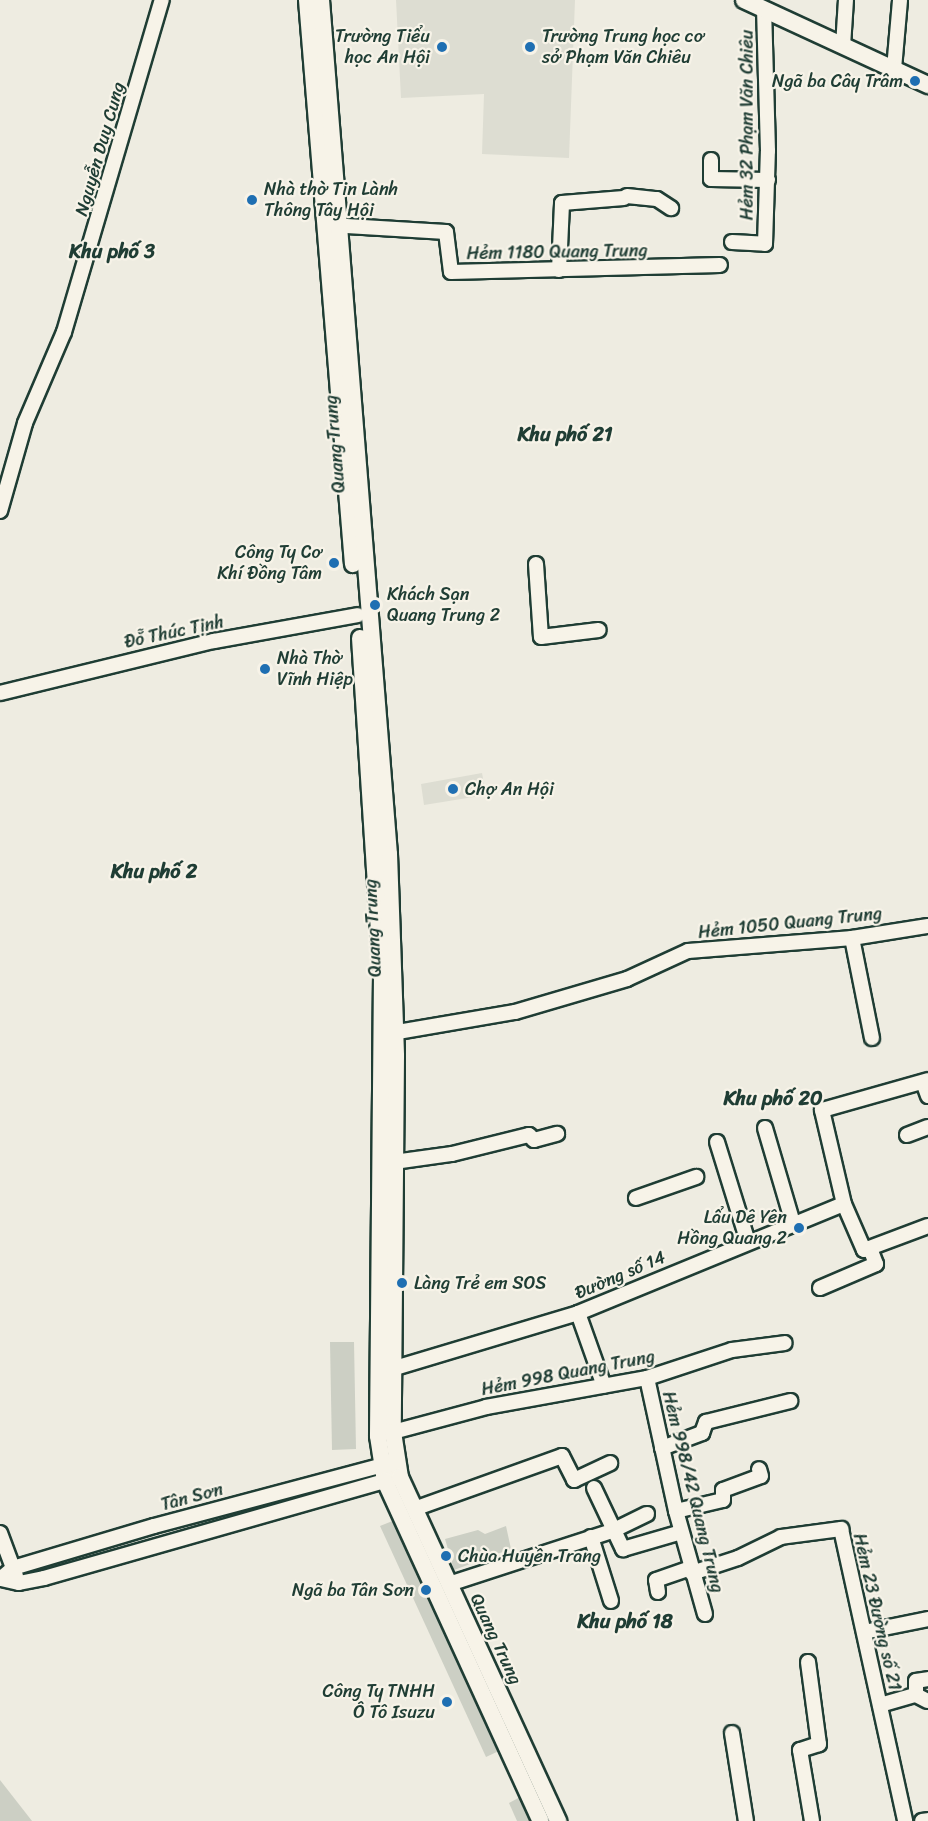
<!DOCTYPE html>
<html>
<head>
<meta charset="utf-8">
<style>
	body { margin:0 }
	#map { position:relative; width:928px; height:1821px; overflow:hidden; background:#eeece1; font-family:Sriracha,sans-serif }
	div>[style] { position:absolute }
	.built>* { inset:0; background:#ddddd2 }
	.green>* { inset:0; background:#cccfc4 }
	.roads { filter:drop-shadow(2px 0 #1f3d34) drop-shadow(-2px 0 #1f3d34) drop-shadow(0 2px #1f3d34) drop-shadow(0 -2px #1f3d34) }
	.minor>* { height:14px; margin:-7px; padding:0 7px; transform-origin:7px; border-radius:7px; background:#f7f3e8 }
	.major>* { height:16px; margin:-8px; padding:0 8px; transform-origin:8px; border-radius:8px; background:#f7f3e8 }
	.dots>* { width:16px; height:16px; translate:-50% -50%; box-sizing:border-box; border:3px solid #f7f3e8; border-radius:50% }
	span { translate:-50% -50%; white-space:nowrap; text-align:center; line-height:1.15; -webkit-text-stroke:4.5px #f7f3e8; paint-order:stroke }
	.poi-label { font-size:18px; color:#1f3d34 }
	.right { translate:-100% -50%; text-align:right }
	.left { translate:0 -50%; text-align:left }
	.street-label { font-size:18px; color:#1f3d34 }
	.neighbourhood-label { font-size:20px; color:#1f3d34; font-weight:700 }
</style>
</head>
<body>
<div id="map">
	<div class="built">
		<div style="clip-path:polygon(396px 0,575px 0,569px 158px,482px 154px,484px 94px,401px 98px)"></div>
		<div style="clip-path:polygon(482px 773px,486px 795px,424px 805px,421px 784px)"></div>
	</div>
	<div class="green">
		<div style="clip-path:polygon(330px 1342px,354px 1342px,356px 1449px,332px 1450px)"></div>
		<div style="clip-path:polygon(395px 1520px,501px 1750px,486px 1757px,380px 1526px)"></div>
		<div style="clip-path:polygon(506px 1526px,511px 1549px,454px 1570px,445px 1539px,478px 1530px,485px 1534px)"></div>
		<div style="clip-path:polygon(0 1780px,32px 1821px,0 1821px)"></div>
		<div style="clip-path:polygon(522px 1796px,534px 1821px,517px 1821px,509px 1803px)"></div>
	</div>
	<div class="roads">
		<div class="minor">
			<div style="left:843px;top:46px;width:46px;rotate:-86.3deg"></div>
			<div style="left:894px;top:69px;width:69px;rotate:-85deg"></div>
			<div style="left:711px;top:160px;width:19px;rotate:90deg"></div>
			<div style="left:711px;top:179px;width:57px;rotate:1deg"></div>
			<div style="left:627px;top:196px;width:30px;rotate:6deg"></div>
			<div style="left:657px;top:199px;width:17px;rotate:33deg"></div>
			<div style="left:330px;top:225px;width:116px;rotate:3.5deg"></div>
			<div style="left:446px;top:232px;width:40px;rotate:82.9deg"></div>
			<div style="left:451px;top:272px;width:269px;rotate:-1.5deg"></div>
			<div style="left:732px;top:242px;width:33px;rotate:3deg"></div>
			<div style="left:765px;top:244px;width:93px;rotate:-88.2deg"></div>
			<div style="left:768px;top:151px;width:142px;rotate:-91.6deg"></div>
			<div style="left:559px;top:270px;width:67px;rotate:-87.4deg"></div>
			<div style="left:562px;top:203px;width:62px;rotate:-4.6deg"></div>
			<div style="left:0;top:511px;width:91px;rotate:-74.1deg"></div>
			<div style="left:25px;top:423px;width:99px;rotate:-66.8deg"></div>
			<div style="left:64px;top:332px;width:346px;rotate:-73.6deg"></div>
			<div style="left:536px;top:564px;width:73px;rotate:86.1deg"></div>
			<div style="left:541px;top:637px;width:58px;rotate:-6.9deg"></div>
			<div style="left:0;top:693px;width:220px;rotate:-13.7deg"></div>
			<div style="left:214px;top:641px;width:146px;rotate:-10.2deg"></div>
			<div style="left:852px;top:938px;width:102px;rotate:78.7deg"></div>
			<div style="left:386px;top:1034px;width:131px;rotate:-9.7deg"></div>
			<div style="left:515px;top:1012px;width:117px;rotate:-16.4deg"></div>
			<div style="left:627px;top:979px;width:67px;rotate:-24.7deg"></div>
			<div style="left:688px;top:951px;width:165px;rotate:-4.5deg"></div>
			<div style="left:852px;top:938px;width:77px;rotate:-9deg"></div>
			<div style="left:923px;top:1082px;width:15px;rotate:70deg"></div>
			<div style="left:765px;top:1128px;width:99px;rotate:73.6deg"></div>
			<div style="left:907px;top:1135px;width:22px;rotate:-21deg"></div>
			<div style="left:717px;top:1142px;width:105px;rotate:72.8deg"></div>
			<div style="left:394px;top:1162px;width:59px;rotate:-7.9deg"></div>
			<div style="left:452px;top:1154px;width:79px;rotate:-13.9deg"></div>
			<div style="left:529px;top:1135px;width:7px;rotate:45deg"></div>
			<div style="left:534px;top:1140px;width:24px;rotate:-15deg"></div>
			<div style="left:636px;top:1198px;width:64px;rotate:-19.3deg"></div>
			<div style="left:844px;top:1204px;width:97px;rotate:-103.2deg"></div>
			<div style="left:822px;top:1110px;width:110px;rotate:-15.8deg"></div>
			<div style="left:820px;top:1288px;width:61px;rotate:-23.2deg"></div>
			<div style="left:876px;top:1264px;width:17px;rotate:-111deg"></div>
			<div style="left:578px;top:1313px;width:77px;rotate:70.4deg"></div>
			<div style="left:395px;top:1368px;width:191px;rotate:-16.7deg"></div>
			<div style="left:578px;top:1313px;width:287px;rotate:-22.3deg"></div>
			<div style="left:844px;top:1204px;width:50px;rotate:66.5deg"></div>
			<div style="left:864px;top:1250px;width:68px;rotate:-20.6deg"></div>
			<div style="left:647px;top:1378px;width:136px;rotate:77.7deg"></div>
			<div style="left:676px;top:1511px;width:107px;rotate:74.3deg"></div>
			<div style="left:393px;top:1432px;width:96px;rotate:-15deg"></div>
			<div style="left:486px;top:1407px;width:164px;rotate:-10.2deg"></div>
			<div style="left:647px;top:1378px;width:89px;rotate:-18.2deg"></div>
			<div style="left:732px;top:1350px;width:53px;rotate:-7.5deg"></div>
			<div style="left:662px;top:1448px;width:43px;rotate:-20.6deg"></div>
			<div style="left:702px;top:1433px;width:12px;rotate:-70deg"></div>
			<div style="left:706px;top:1422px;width:87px;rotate:-14deg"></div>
			<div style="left:594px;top:1488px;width:68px;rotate:64.6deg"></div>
			<div style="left:623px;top:1549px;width:60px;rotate:-16.3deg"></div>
			<div style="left:414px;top:1509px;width:157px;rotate:-19.7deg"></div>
			<div style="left:562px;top:1456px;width:27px;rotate:63deg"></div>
			<div style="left:574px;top:1480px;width:40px;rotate:-25deg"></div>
			<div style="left:676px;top:1511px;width:48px;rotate:-13.2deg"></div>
			<div style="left:723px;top:1500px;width:10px;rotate:-90deg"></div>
			<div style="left:723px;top:1490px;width:40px;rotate:-20.2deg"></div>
			<div style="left:761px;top:1476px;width:7px;rotate:-106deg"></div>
			<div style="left:0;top:1533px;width:46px;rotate:69.6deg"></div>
			<div style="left:591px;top:1537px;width:67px;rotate:72.6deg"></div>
			<div style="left:692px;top:1573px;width:48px;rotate:-18.1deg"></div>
			<div style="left:738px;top:1558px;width:48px;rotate:-26deg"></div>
			<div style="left:781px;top:1537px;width:61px;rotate:-7.6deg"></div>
			<div style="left:841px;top:1529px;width:299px;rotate:77.6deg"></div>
			<div style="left:0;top:1579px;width:17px;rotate:-40deg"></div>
			<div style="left:13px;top:1568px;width:147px;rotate:-16.6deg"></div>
			<div style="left:154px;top:1526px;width:245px;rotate:-14.9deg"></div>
			<div style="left:1px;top:1579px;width:18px;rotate:13deg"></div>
			<div style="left:19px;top:1583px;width:25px;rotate:-11deg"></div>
			<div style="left:44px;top:1578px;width:364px;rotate:-15.9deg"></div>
			<div style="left:449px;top:1584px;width:171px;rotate:-18deg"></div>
			<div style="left:612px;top:1531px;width:39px;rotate:-26deg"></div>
			<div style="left:658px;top:1592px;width:12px;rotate:-99deg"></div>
			<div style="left:656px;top:1580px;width:37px;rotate:-19deg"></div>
			<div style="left:864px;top:1632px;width:65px;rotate:-11.5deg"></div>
			<div style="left:808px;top:1662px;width:83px;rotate:82.4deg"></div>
			<div style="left:819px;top:1744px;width:20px;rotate:162deg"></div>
			<div style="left:800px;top:1750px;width:72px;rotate:80.4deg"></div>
			<div style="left:916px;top:1695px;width:14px;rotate:-90deg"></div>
			<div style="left:916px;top:1681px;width:12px;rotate:-9deg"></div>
			<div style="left:880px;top:1705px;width:37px;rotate:-16deg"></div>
			<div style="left:916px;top:1695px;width:13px;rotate:27deg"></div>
			<div style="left:732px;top:1733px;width:89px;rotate:81deg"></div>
			<div style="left:922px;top:1821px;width:6px;rotate:-9deg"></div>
		</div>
		<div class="major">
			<div style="left:307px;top:0;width:566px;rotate:85.34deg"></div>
			<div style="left:321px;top:0;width:857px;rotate:85.45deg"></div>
			<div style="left:389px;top:854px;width:202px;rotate:88deg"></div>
			<div style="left:396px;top:1056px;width:376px;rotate:90.5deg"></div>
			<div style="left:393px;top:1432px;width:46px;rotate:81.2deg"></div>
			<div style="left:400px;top:1477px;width:379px;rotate:65.3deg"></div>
			<div style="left:744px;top:0;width:203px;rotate:24.8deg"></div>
			<div style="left:360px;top:638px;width:338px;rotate:86.3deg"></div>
			<div style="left:382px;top:975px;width:461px;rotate:90.5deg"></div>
			<div style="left:378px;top:1436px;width:46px;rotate:81.2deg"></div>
			<div style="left:385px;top:1481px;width:374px;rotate:65.4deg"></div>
		</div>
	</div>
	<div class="dots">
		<div style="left:442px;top:47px;background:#1f6fb2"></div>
		<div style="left:530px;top:47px;background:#1f6fb2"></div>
		<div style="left:915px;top:81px;background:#1f6fb2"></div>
		<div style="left:252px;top:200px;background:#1f6fb2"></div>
		<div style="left:334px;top:563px;background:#1f6fb2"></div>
		<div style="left:375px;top:605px;background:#1f6fb2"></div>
		<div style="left:265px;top:669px;background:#1f6fb2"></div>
		<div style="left:453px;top:789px;background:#1f6fb2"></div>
		<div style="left:799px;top:1228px;background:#1f6fb2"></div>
		<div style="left:402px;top:1283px;background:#1f6fb2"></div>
		<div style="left:446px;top:1556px;background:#1f6fb2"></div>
		<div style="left:426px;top:1590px;background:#1f6fb2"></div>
		<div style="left:447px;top:1702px;background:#1f6fb2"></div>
	</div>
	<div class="poi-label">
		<span class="right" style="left:430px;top:47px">Trường Tiểu<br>học An Hội</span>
		<span class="left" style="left:542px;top:47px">Trường Trung học cơ<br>sở Phạm Văn Chiêu</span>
		<span class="right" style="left:903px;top:81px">Ngã ba Cây Trâm</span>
		<span class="left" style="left:264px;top:200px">Nhà thờ Tin Lành<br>Thông Tây Hội</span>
		<span class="right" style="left:322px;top:563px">Công Ty Cơ<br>Khí Đồng Tâm</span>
		<span class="left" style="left:387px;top:605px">Khách Sạn<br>Quang Trung 2</span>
		<span class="left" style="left:277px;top:669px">Nhà Thờ<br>Vĩnh Hiệp</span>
		<span class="left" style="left:465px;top:789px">Chợ An Hội</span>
		<span class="right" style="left:787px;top:1228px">Lẩu Dê Yên<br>Hồng Quang 2</span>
		<span class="left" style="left:414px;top:1283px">Làng Trẻ em SOS</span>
		<span class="left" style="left:458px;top:1556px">Chùa Huyền Trang</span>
		<span class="right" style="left:414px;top:1590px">Ngã ba Tân Sơn</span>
		<span class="right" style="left:435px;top:1702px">Công Ty TNHH<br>Ô Tô Isuzu</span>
	</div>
	<div class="street-label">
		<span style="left:747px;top:125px;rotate:-90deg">Hẻm 32 Phạm Văn Chiêu</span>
		<span style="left:100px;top:149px;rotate:-74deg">Nguyễn Duy Cung</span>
		<span style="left:557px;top:252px;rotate:-1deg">Hẻm 1180 Quang Trung</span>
		<span style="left:335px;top:444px;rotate:-95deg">Quang Trung</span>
		<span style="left:174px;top:632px;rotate:-12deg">Đỗ Thúc Tịnh</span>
		<span style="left:790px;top:923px;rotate:-6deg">Hẻm 1050 Quang Trung</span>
		<span style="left:373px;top:928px;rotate:-93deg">Quang Trung</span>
		<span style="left:620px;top:1275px;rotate:-23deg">Đường số 14</span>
		<span style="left:568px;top:1373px;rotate:-11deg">Hẻm 998 Quang Trung</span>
		<span style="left:693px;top:1492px;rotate:76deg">Hẻm 998/42 Quang Trung</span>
		<span style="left:192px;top:1497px;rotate:-15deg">Tân Sơn</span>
		<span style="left:877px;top:1612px;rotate:77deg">Hẻm 23 Đường số 21</span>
		<span style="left:496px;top:1639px;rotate:65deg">Quang Trung</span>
	</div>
	<div class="neighbourhood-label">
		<span style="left:112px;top:251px">Khu phố 3</span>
		<span style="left:565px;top:434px">Khu phố 21</span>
		<span style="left:154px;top:871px">Khu phố 2</span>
		<span style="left:773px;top:1098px">Khu phố 20</span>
		<span style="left:625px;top:1621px">Khu phố 18</span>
	</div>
</div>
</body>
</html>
